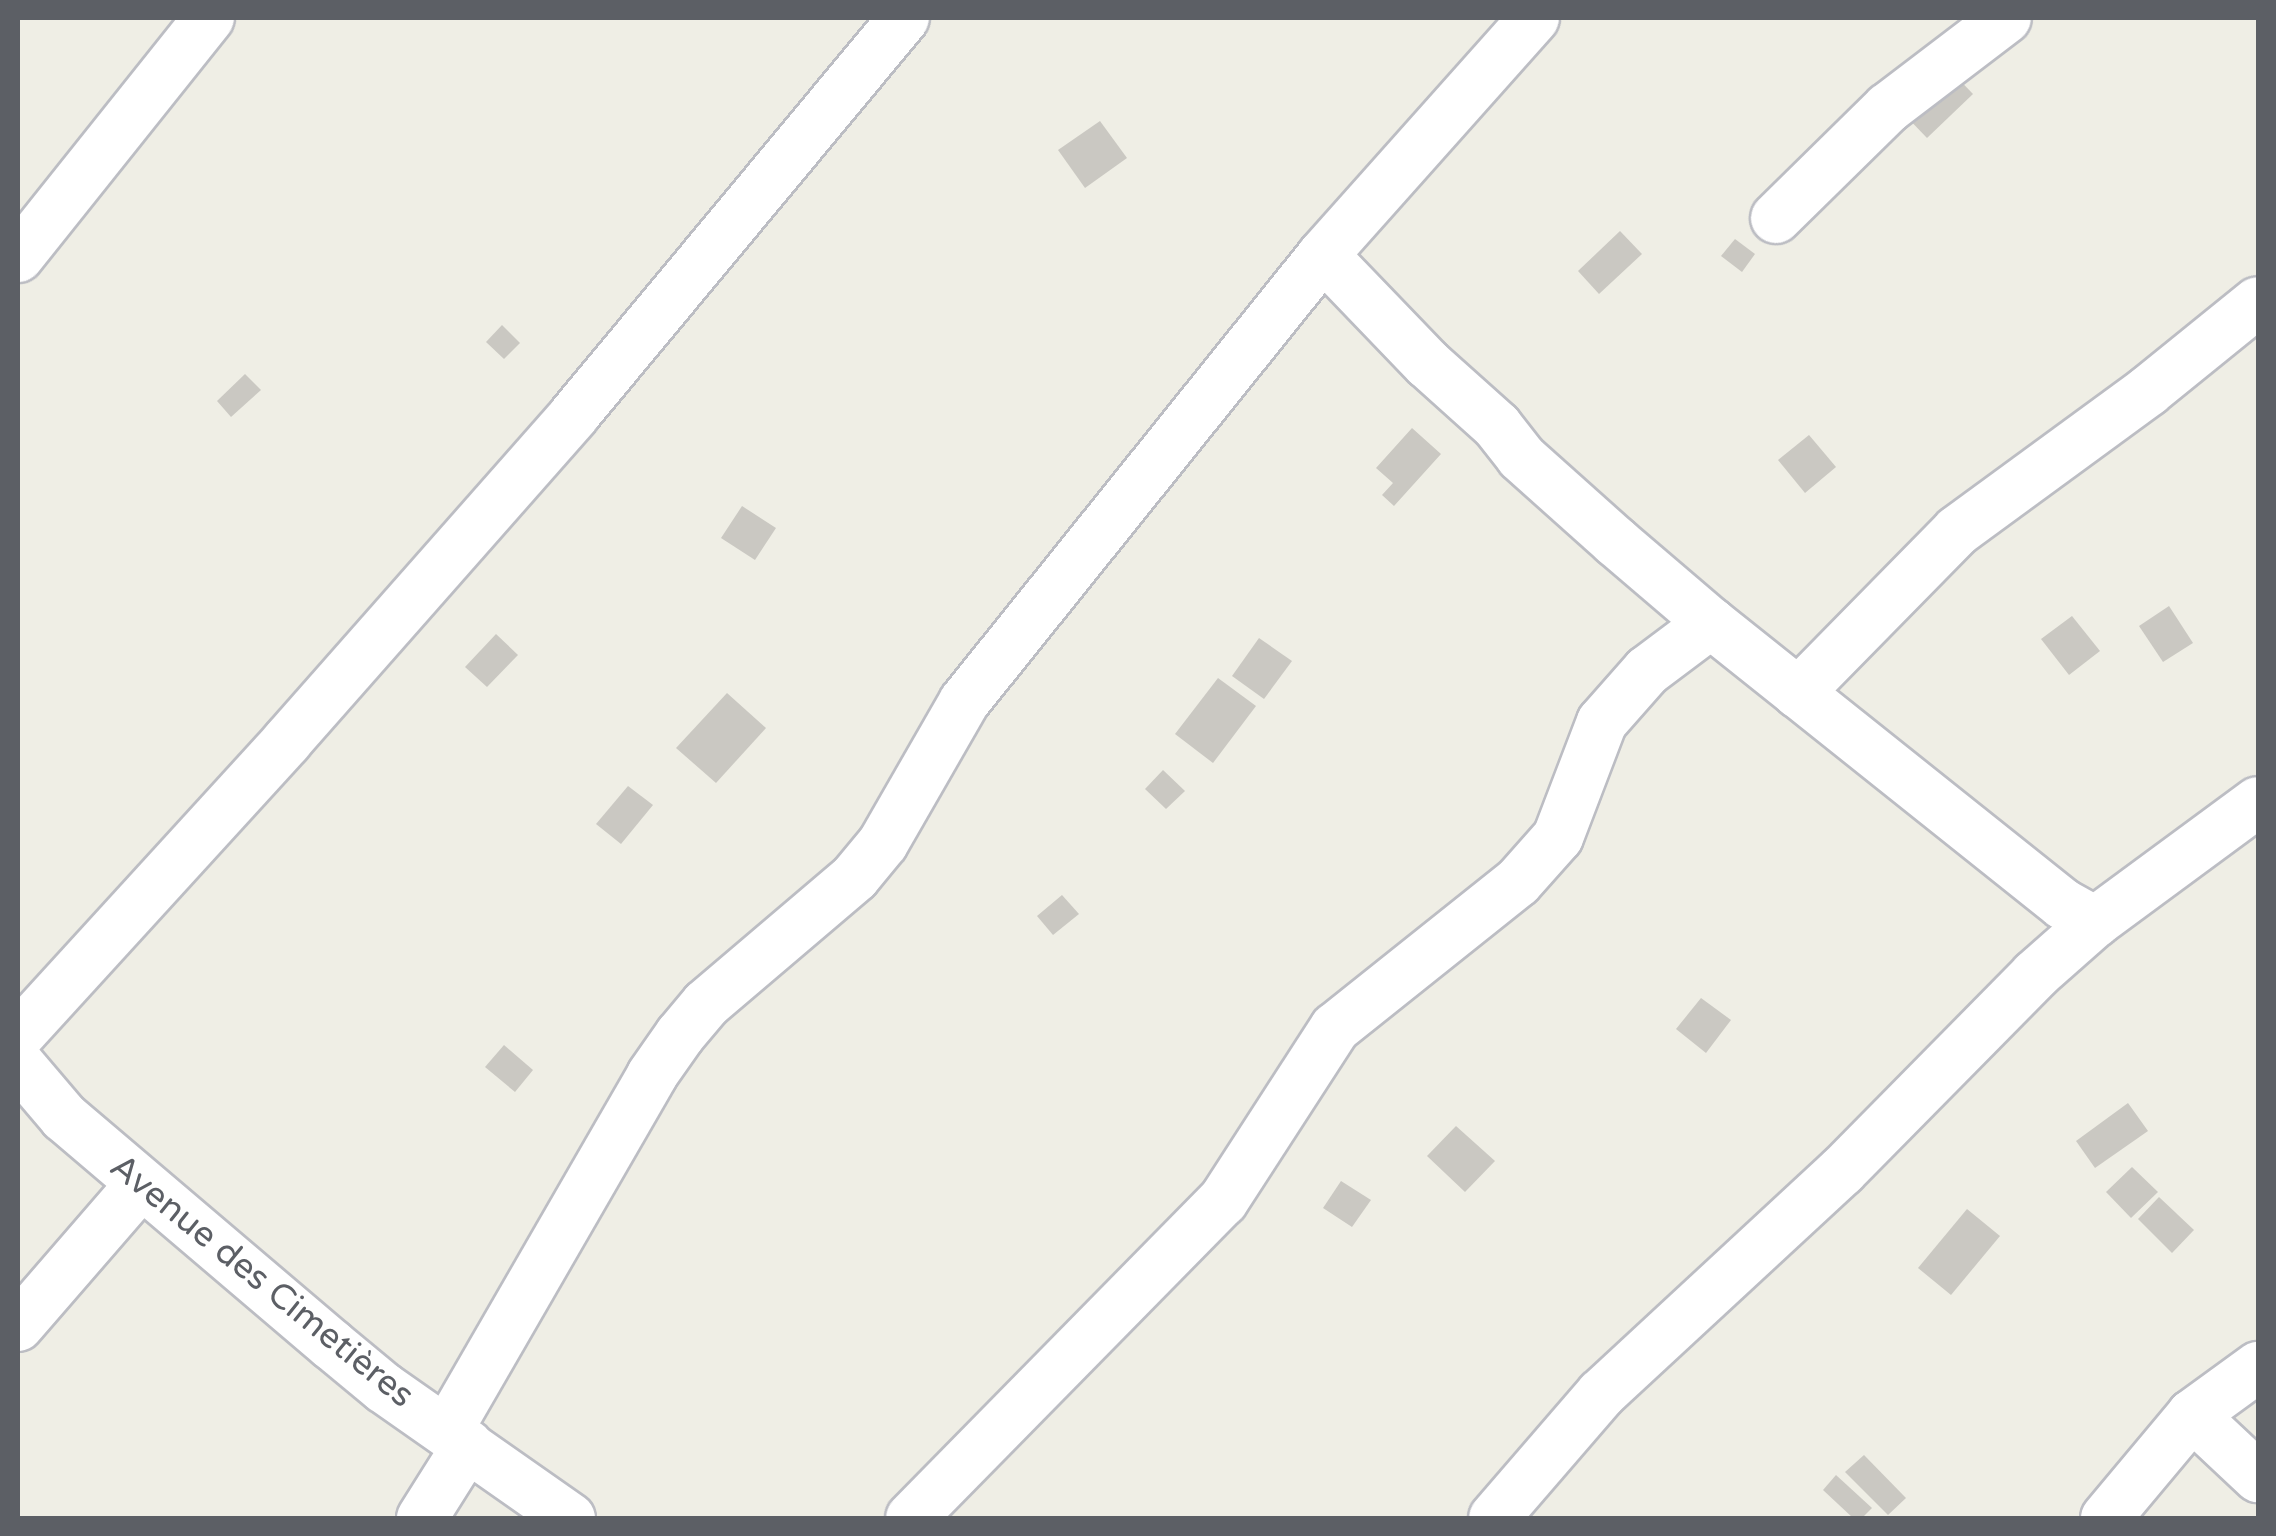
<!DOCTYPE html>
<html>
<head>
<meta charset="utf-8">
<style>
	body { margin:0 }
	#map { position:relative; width:2276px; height:1536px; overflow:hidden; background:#efeee5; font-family:"Varela Round",sans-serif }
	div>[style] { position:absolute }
	.building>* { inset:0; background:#cac8c2 }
	.roads { filter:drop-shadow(2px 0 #bcbdc3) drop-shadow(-2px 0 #bcbdc3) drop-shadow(0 2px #bcbdc3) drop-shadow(0 -2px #bcbdc3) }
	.minor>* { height:50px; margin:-25px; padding:0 25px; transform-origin:25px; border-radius:25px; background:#fff }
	span { translate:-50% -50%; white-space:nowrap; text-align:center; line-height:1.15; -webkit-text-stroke:8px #fff; paint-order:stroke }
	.street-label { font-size:35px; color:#5c5f65 }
	.frame { position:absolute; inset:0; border:20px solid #5c5f65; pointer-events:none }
</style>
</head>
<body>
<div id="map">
	<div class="building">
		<div style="clip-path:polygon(1949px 69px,1973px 94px,1927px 138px,1903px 113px)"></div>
		<div style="clip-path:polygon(1100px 121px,1127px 158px,1085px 188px,1058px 150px)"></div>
		<div style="clip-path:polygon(1620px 231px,1642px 254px,1599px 294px,1578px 271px)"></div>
		<div style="clip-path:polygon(1735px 239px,1755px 254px,1742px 272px,1721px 256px)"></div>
		<div style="clip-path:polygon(502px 325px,520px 343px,504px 359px,486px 342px)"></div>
		<div style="clip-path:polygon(245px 374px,261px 390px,231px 417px,217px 401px)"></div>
		<div style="clip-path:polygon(1412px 428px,1441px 454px,1394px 506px,1382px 495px,1393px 483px,1376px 468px)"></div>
		<div style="clip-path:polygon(1809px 435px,1836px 467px,1805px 493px,1778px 460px)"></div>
		<div style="clip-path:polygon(742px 506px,776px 528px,755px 560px,721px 538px)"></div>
		<div style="clip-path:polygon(2169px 606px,2193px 643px,2163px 662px,2139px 626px)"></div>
		<div style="clip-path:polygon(2072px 616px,2100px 651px,2069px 675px,2041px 639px)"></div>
		<div style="clip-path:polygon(496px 634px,518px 655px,487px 687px,465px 667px)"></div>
		<div style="clip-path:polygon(1259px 638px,1292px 661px,1264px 699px,1232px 676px)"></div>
		<div style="clip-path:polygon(1218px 678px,1256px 706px,1213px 763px,1175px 734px)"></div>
		<div style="clip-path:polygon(727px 693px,766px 728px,716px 783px,676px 748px)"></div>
		<div style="clip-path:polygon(1163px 770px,1185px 791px,1166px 809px,1145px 789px)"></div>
		<div style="clip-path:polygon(628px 786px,653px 805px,621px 844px,596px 824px)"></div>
		<div style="clip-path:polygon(1062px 895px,1079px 914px,1053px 935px,1037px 916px)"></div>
		<div style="clip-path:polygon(1701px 998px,1731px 1020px,1706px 1053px,1676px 1029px)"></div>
		<div style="clip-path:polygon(504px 1045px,533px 1070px,515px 1092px,485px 1067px)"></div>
		<div style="clip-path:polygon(2128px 1103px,2148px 1131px,2095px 1168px,2076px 1141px)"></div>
		<div style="clip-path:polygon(1456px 1126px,1495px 1161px,1465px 1192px,1427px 1156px)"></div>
		<div style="clip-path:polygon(2132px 1167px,2158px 1192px,2131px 1218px,2106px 1192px)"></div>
		<div style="clip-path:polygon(1341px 1181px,1371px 1200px,1352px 1227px,1323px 1208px)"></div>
		<div style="clip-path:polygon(2159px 1197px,2194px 1230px,2172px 1253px,2138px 1219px)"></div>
		<div style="clip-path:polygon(1967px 1209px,2000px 1236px,1951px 1295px,1918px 1268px)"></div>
		<div style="clip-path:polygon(1864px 1455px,1906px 1498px,1888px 1515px,1845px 1472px)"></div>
		<div style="clip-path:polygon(1836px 1475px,1872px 1508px,1862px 1518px,1853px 1518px,1823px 1490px)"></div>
	</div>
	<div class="roads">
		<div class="minor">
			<div style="left:1776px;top:218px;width:157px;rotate:-44.5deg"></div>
			<div style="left:1888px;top:108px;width:148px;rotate:-37.3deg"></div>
			<div style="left:1323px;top:255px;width:151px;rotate:46.1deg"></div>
			<div style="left:1428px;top:364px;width:93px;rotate:41.9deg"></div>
			<div style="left:1497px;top:426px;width:39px;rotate:52deg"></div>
			<div style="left:1521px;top:457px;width:127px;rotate:41.8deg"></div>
			<div style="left:1616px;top:542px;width:125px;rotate:40.5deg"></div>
			<div style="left:1711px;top:623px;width:450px;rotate:38.6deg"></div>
			<div style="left:2063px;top:904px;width:37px;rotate:29deg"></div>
			<div style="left:18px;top:257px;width:306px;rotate:-51.4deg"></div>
			<div style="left:1798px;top:693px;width:227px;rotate:-45.5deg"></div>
			<div style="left:1957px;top:531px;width:237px;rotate:-36.2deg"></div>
			<div style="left:2148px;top:391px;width:141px;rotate:-39deg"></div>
			<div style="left:18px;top:1036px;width:399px;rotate:-47.6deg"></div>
			<div style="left:287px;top:741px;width:434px;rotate:-48.6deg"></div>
			<div style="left:574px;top:415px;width:516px;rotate:-50.27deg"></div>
			<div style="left:18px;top:1063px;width:71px;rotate:49.6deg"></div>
			<div style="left:64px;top:1117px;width:352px;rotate:40.4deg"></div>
			<div style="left:332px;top:1345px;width:67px;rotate:39.6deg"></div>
			<div style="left:384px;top:1388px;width:227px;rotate:35deg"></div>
			<div style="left:18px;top:1326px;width:188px;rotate:-49.1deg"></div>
			<div style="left:2192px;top:1415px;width:91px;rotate:43.2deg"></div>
			<div style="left:448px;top:1429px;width:409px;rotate:-60deg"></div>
			<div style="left:652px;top:1075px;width:49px;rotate:-55deg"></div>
			<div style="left:680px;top:1035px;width:40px;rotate:-50deg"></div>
			<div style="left:706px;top:1004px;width:196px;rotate:-40.4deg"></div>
			<div style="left:855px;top:877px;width:44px;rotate:-50.5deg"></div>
			<div style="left:883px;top:843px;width:163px;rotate:-60.1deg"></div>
			<div style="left:964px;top:702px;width:573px;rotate:-51.23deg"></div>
			<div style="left:1323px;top:255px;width:317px;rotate:-48.3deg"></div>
			<div style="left:422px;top:1518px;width:86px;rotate:-57.8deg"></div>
			<div style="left:911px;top:1518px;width:445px;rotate:-45.5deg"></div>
			<div style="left:1223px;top:1201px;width:206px;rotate:-57.1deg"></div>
			<div style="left:1335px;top:1028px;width:234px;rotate:-38.6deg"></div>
			<div style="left:1518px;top:882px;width:60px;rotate:-48.4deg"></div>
			<div style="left:1558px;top:837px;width:123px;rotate:-69.1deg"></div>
			<div style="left:1602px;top:722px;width:68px;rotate:-48.6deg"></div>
			<div style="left:1647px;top:671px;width:80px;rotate:-36.9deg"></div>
			<div style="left:1494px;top:1518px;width:164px;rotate:-49.2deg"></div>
			<div style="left:1601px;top:1394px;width:328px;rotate:-42.8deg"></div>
			<div style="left:1842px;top:1171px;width:275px;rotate:-45.4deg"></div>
			<div style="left:2035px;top:975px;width:80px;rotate:-41.5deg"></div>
			<div style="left:2095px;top:922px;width:202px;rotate:-36.4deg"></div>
			<div style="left:2106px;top:1518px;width:134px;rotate:-50.1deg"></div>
			<div style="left:2192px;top:1415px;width:82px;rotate:-36deg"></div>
		</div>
	</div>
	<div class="street-label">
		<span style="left:262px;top:1281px;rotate:39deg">Avenue des Cimetières</span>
	</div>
	<div class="frame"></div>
</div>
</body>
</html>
